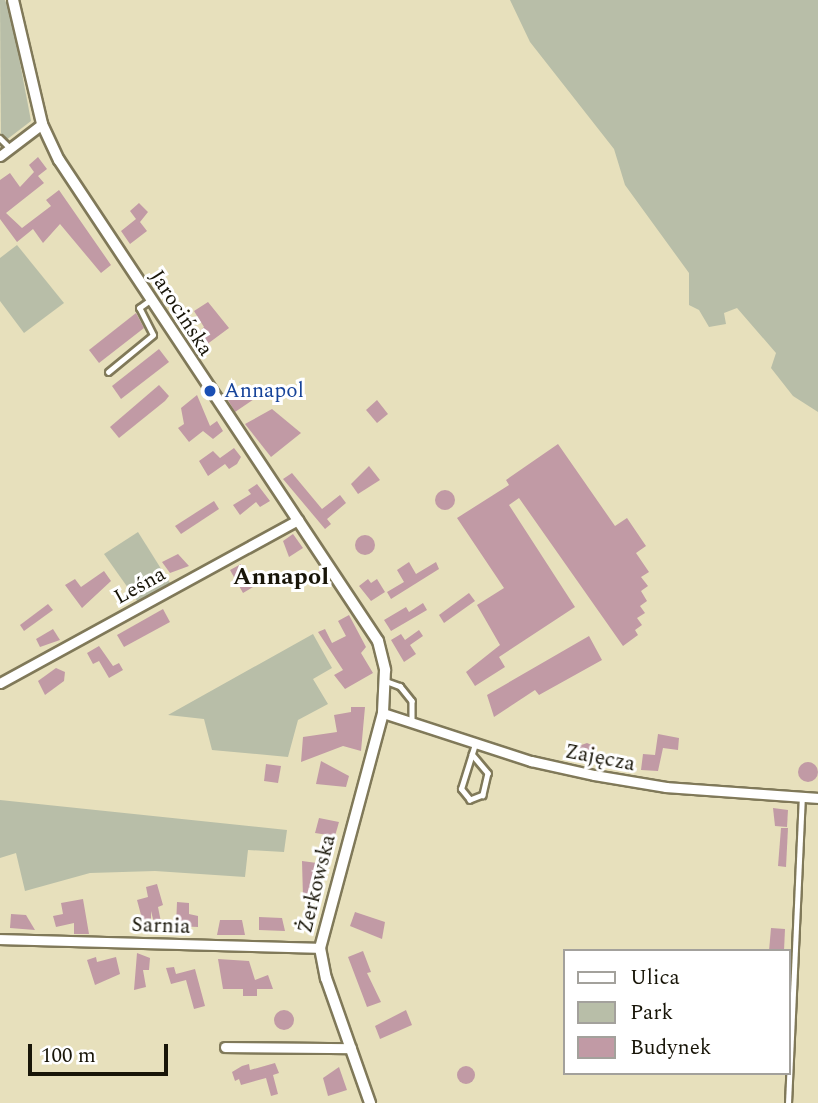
<!DOCTYPE html>
<html>
<head>
<meta charset="utf-8">
<style>
	body { margin:0 }
	#map { position:relative; width:818px; height:1103px; overflow:hidden; background:#e7e0bc; font-family:Spectral,serif }
	div>[style] { position:absolute }
	.green>* { inset:0; background:#b8bea8 }
	.building>* { inset:0; background:#c19aa5 }
	.round { border-radius:50% }
	.roads { filter:drop-shadow(2px 0 #807959) drop-shadow(-2px 0 #807959) drop-shadow(0 2px #807959) drop-shadow(0 -2px #807959) }
	.service>* { height:4.5px; margin:-2.25px; padding:0 2.25px; transform-origin:2.25px; border-radius:2.25px; background:#fff }
	.minor>* { height:9px; margin:-4.5px; padding:0 4.5px; transform-origin:4.5px; border-radius:4.5px; background:#fff }
	.tertiary>* { height:10px; margin:-5px; padding:0 5px; transform-origin:5px; border-radius:5px; background:#fff }
	.dots>* { width:19px; height:19px; translate:-50% -50%; box-sizing:border-box; border:4px solid #fff; border-radius:50% }
	span { translate:-50% -50%; white-space:nowrap; text-align:center; line-height:1.15; -webkit-text-stroke:6px #fff; paint-order:stroke }
	.street-label { font-size:21px; color:#181508 }
	.transit-label { font-size:21px; color:#164399 }
	.left { translate:0 -50%; text-align:left }
	.quarter-label { font-size:24px; color:#181508; font-weight:700 }
	.legend { position:absolute; left:563px; top:949px; width:228px; height:126px; box-sizing:border-box; background:#fff; border:2px solid #a3a19c; margin:0; padding:9px 12px; list-style:none; font-size:21px; color:#181508 }
	.legend li { display:flex; align-items:center; gap:14px; height:35px }
	.legend b { width:35px; border:2px solid #a3a19c }
	.scale { position:absolute; left:28px; top:1044px; width:140px; height:32px; box-sizing:border-box; border:4px solid #181508; border-top:0; padding-left:9px; font-size:21px; line-height:24px; white-space:nowrap; color:#181508; -webkit-text-stroke:5px #fff; paint-order:stroke }
</style>
</head>
<body>
<div id="map">
	<div class="green">
		<div style="clip-path:polygon(0 0,5px 0,11px 15px,31px 121px,1px 144px)"></div>
		<div style="clip-path:polygon(510px 0,818px 0,818px 412px,793px 396px,771px 368px,776px 353px,737px 308px,724px 313px,726px 324px,709px 327px,699px 310px,689px 305px,689px 273px,625px 185px,614px 149px,530px 42px)"></div>
		<div style="clip-path:polygon(17px 245px,64px 303px,24px 333px,0 301px,0 258px)"></div>
		<div style="clip-path:polygon(138px 532px,170px 583px,138px 602px,104px 554px)"></div>
		<div style="clip-path:polygon(313px 634px,332px 668px,313px 679px,328px 704px,298px 720px,288px 757px,212px 750px,204px 719px,168px 715px)"></div>
		<div style="clip-path:polygon(0 800px,287px 830px,284px 852px,248px 850px,245px 877px,155px 871px,90px 873px,25px 891px,16px 853px,0 858px)"></div>
	</div>
	<div class="building">
		<div style="clip-path:polygon(38px 157px,47px 169px,38px 176px,44px 183px,6px 213px,22px 228px,51px 206px,46px 200px,59px 190px,111px 265px,101px 273px,60px 224px,43px 243px,33px 229px,17px 242px,0 219px,0 180px,10px 173px,20px 187px,34px 172px,29px 165px)"></div>
		<div style="clip-path:polygon(139px 203px,148px 212px,140px 222px,147px 231px,130px 244px,121px 231px,136px 219px,130px 211px)"></div>
		<div style="clip-path:polygon(208px 302px,229px 328px,202px 348px,195px 336px,204px 327px,194px 311px)"></div>
		<div style="clip-path:polygon(136px 313px,144px 328px,99px 363px,89px 350px)"></div>
		<div style="clip-path:polygon(159px 349px,169px 362px,121px 399px,112px 386px)"></div>
		<div style="clip-path:polygon(159px 385px,169px 396px,165px 401px,119px 438px,110px 427px)"></div>
		<div style="clip-path:polygon(257px 386px,263px 393px,235px 412px,228px 400px)"></div>
		<div style="clip-path:polygon(197px 395px,210px 426px,217px 421px,223px 431px,213px 439px,203px 431px,189px 442px,178px 428px,184px 424px,181px 408px)"></div>
		<div style="clip-path:polygon(377px 400px,388px 414px,377px 423px,366px 410px)"></div>
		<div style="clip-path:polygon(272px 409px,301px 433px,271px 457px,245px 424px)"></div>
		<div style="clip-path:polygon(558px 444px,615px 526px,627px 518px,646px 546px,636px 553px,649px 572px,641px 577px,648px 586px,641px 591px,647px 601px,640px 606px,645px 613px,637px 618px,642px 625px,635px 630px,638px 635px,623px 646px,519px 498px,509px 505px,575px 607px,499px 657px,505px 667px,475px 686px,466px 672px,500px 645px,477px 605px,504px 588px,457px 518px,509px 485px,506px 480px)"></div>
		<div style="clip-path:polygon(234px 448px,241px 457px,237px 464px,229px 469px,225px 464px,208px 476px,199px 461px,213px 451px,220px 458px)"></div>
		<div style="clip-path:polygon(369px 466px,380px 480px,358px 494px,351px 484px)"></div>
		<div style="clip-path:polygon(292px 473px,322px 509px,340px 495px,346px 503px,327px 519px,331px 524px,325px 529px,283px 479px)"></div>
		<div style="clip-path:polygon(257px 484px,270px 501px,260px 507px,256px 502px,240px 515px,233px 505px,251px 494px,248px 490px)"></div>
		<div class="round" style="left:435px;top:490px;width:20px;height:20px"></div>
		<div style="clip-path:polygon(214px 501px,219px 509px,181px 534px,175px 526px)"></div>
		<div style="clip-path:polygon(293px 534px,303px 548px,289px 557px,283px 541px)"></div>
		<div class="round" style="left:355px;top:535px;width:20px;height:20px"></div>
		<div style="clip-path:polygon(178px 554px,189px 566px,170px 573px,162px 562px)"></div>
		<div style="clip-path:polygon(409px 562px,416px 574px,436px 562px,439px 569px,391px 599px,387px 592px,404px 582px,397px 570px)"></div>
		<div style="clip-path:polygon(241px 564px,249px 579px,254px 576px,258px 584px,243px 593px,230px 570px)"></div>
		<div style="clip-path:polygon(104px 571px,111px 581px,82px 608px,65px 585px,75px 579px,81px 587px)"></div>
		<div style="clip-path:polygon(368px 579px,371px 583px,377px 579px,385px 592px,371px 601px,359px 586px)"></div>
		<div style="clip-path:polygon(469px 593px,475px 601px,444px 623px,439px 615px)"></div>
		<div style="clip-path:polygon(423px 603px,427px 610px,391px 631px,384px 620px,406px 607px,409px 612px)"></div>
		<div style="clip-path:polygon(48px 604px,53px 610px,24px 631px,20px 625px)"></div>
		<div style="clip-path:polygon(163px 609px,170px 622px,124px 647px,117px 635px)"></div>
		<div style="clip-path:polygon(349px 615px,366px 647px,361px 653px,373px 673px,345px 689px,334px 675px,343px 670px,318px 632px,325px 629px,332px 643px,346px 636px,338px 621px)"></div>
		<div style="clip-path:polygon(53px 629px,60px 640px,40px 647px,36px 639px)"></div>
		<div style="clip-path:polygon(419px 630px,423px 636px,410px 645px,416px 654px,404px 662px,391px 640px,401px 634px,405px 640px)"></div>
		<div style="clip-path:polygon(589px 636px,602px 660px,539px 695px,535px 690px,494px 717px,487px 695px)"></div>
		<div style="clip-path:polygon(99px 646px,113px 666px,119px 663px,123px 670px,109px 678px,99px 661px,93px 664px,87px 653px)"></div>
		<div style="clip-path:polygon(56px 668px,65px 672px,64px 681px,45px 695px,38px 681px)"></div>
		<div style="clip-path:polygon(351px 707px,365px 707px,361px 751px,343px 746px,301px 762px,303px 737px,337px 732px,334px 715px,351px 712px)"></div>
		<div style="clip-path:polygon(658px 734px,679px 738px,678px 750px,663px 748px,658px 771px,641px 770px,643px 754px,655px 755px)"></div>
		<div style="clip-path:polygon(587px 743px,594px 746px,591px 755px,585px 754px,583px 763px,571px 760px,573px 748px)"></div>
		<div style="clip-path:polygon(321px 761px,349px 776px,346px 787px,316px 784px)"></div>
		<div class="round" style="left:798px;top:762px;width:20px;height:20px"></div>
		<div style="clip-path:polygon(266px 764px,281px 766px,278px 783px,264px 781px)"></div>
		<div style="clip-path:polygon(773px 808px,788px 810px,787px 827px,775px 826px)"></div>
		<div style="clip-path:polygon(319px 818px,339px 822px,335px 836px,315px 833px)"></div>
		<div style="clip-path:polygon(781px 828px,788px 828px,786px 867px,778px 866px)"></div>
		<div style="clip-path:polygon(302px 861px,317px 863px,318px 899px,303px 898px)"></div>
		<div style="clip-path:polygon(157px 884px,163px 905px,158px 907px,161px 922px,154px 923px,151px 911px,151px 925px,144px 926px,137px 900px,148px 897px,146px 887px)"></div>
		<div style="clip-path:polygon(83px 899px,89px 934px,74px 934px,74px 923px,56px 927px,53px 916px,63px 914px,61px 903px)"></div>
		<div style="clip-path:polygon(177px 902px,189px 903px,189px 914px,198px 916px,198px 927px,176px 926px)"></div>
		<div style="clip-path:polygon(355px 912px,385px 922px,382px 939px,350px 926px)"></div>
		<div style="clip-path:polygon(11px 914px,26px 915px,35px 930px,10px 928px)"></div>
		<div style="clip-path:polygon(259px 917px,282px 918px,285px 931px,259px 930px)"></div>
		<div style="clip-path:polygon(220px 920px,242px 920px,245px 935px,217px 935px)"></div>
		<div style="clip-path:polygon(771px 928px,785px 929px,784px 951px,769px 951px)"></div>
		<div style="clip-path:polygon(363px 951px,371px 972px,367px 973px,381px 1002px,367px 1007px,348px 957px)"></div>
		<div style="clip-path:polygon(137px 953px,150px 958px,149px 970px,143px 970px,146px 987px,134px 990px)"></div>
		<div style="clip-path:polygon(96px 957px,97px 962px,116px 957px,120px 974px,95px 985px,87px 960px)"></div>
		<div style="clip-path:polygon(218px 959px,249px 961px,255px 980px,268px 975px,273px 989px,257px 989px,257px 996px,243px 996px,243px 989px,223px 989px)"></div>
		<div style="clip-path:polygon(174px 967px,176px 974px,195px 969px,205px 1006px,194px 1009px,186px 980px,171px 984px,166px 968px)"></div>
		<div style="clip-path:polygon(406px 1010px,412px 1025px,380px 1039px,375px 1026px)"></div>
		<div class="round" style="left:274px;top:1010px;width:20px;height:20px"></div>
		<div style="clip-path:polygon(275px 1063px,279px 1073px,273px 1075px,278px 1094px,271px 1096px,266px 1078px,241px 1085px,239px 1079px,235px 1081px,232px 1072px,242px 1066px,249px 1064px,250px 1070px)"></div>
		<div class="round" style="left:457px;top:1066px;width:18px;height:18px"></div>
		<div style="clip-path:polygon(339px 1067px,347px 1090px,328px 1096px,323px 1078px)"></div>
	</div>
	<div class="roads">
		<div class="service">
			<div style="left:0;top:138px;width:13px;rotate:45deg"></div>
			<div style="left:108px;top:372px;width:58px;rotate:-39.4deg"></div>
			<div style="left:153px;top:335px;width:30px;rotate:-117deg"></div>
			<div style="left:139px;top:308px;width:14px;rotate:-36deg"></div>
			<div style="left:386px;top:681px;width:15px;rotate:20deg"></div>
			<div style="left:400px;top:686px;width:19px;rotate:51deg"></div>
			<div style="left:412px;top:701px;width:21px;rotate:90deg"></div>
			<div style="left:472px;top:754px;width:25px;rotate:50deg"></div>
			<div style="left:488px;top:773px;width:23px;rotate:103deg"></div>
			<div style="left:483px;top:795px;width:14px;rotate:159deg"></div>
			<div style="left:470px;top:800px;width:14px;rotate:-129deg"></div>
			<div style="left:461px;top:789px;width:47px;rotate:-72.7deg"></div>
			<div style="left:788px;top:1103px;width:306px;rotate:-87.4deg"></div>
		</div>
		<div class="minor">
			<div style="left:0;top:156px;width:53px;rotate:-37.3deg"></div>
			<div style="left:0;top:683px;width:340px;rotate:-28.7deg"></div>
			<div style="left:383px;top:713px;width:156px;rotate:18deg"></div>
			<div style="left:531px;top:761px;width:65px;rotate:12.5deg"></div>
			<div style="left:594px;top:775px;width:73px;rotate:9.5deg"></div>
			<div style="left:666px;top:787px;width:152px;rotate:4.1deg"></div>
			<div style="left:0;top:939px;width:320px;rotate:1.6deg"></div>
			<div style="left:225px;top:1047px;width:126px;rotate:0.5deg"></div>
		</div>
		<div class="tertiary">
			<div style="left:13px;top:0;width:127px;rotate:76.8deg"></div>
			<div style="left:42px;top:124px;width:40px;rotate:65deg"></div>
			<div style="left:59px;top:160px;width:577px;rotate:56.45deg"></div>
			<div style="left:378px;top:641px;width:30px;rotate:76deg"></div>
			<div style="left:385px;top:670px;width:43px;rotate:92.7deg"></div>
			<div style="left:383px;top:713px;width:243px;rotate:105deg"></div>
			<div style="left:320px;top:948px;width:31px;rotate:79deg"></div>
			<div style="left:326px;top:978px;width:133px;rotate:70.6deg"></div>
		</div>
	</div>
	<div class="dots">
		<div style="left:210px;top:391px;background:#1a4fb4"></div>
	</div>
	<div class="street-label">
		<span style="left:181px;top:313px;rotate:57deg">Jarocińska</span>
		<span style="left:140px;top:586px;rotate:-29deg">Leśna</span>
		<span style="left:600px;top:758px;rotate:11deg">Zajęcza</span>
		<span style="left:317px;top:884px;rotate:-76deg">Żerkowska</span>
		<span style="left:161px;top:926px;rotate:2deg">Sarnia</span>
	</div>
	<div class="transit-label">
		<span class="left" style="left:224px;top:391px">Annapol</span>
	</div>
	<div class="quarter-label">
		<span style="left:281px;top:578px">Annapol</span>
	</div>
	<ul class="legend">
	<li><b style="height:9px;background:#fff"></b>Ulica</li>
	<li><b style="height:19px;background:#b8bea8"></b>Park</li>
	<li><b style="height:19px;background:#c19aa5"></b>Budynek</li>
	</ul>
	<div class="scale">100 m</div>
</div>
</body>
</html>
